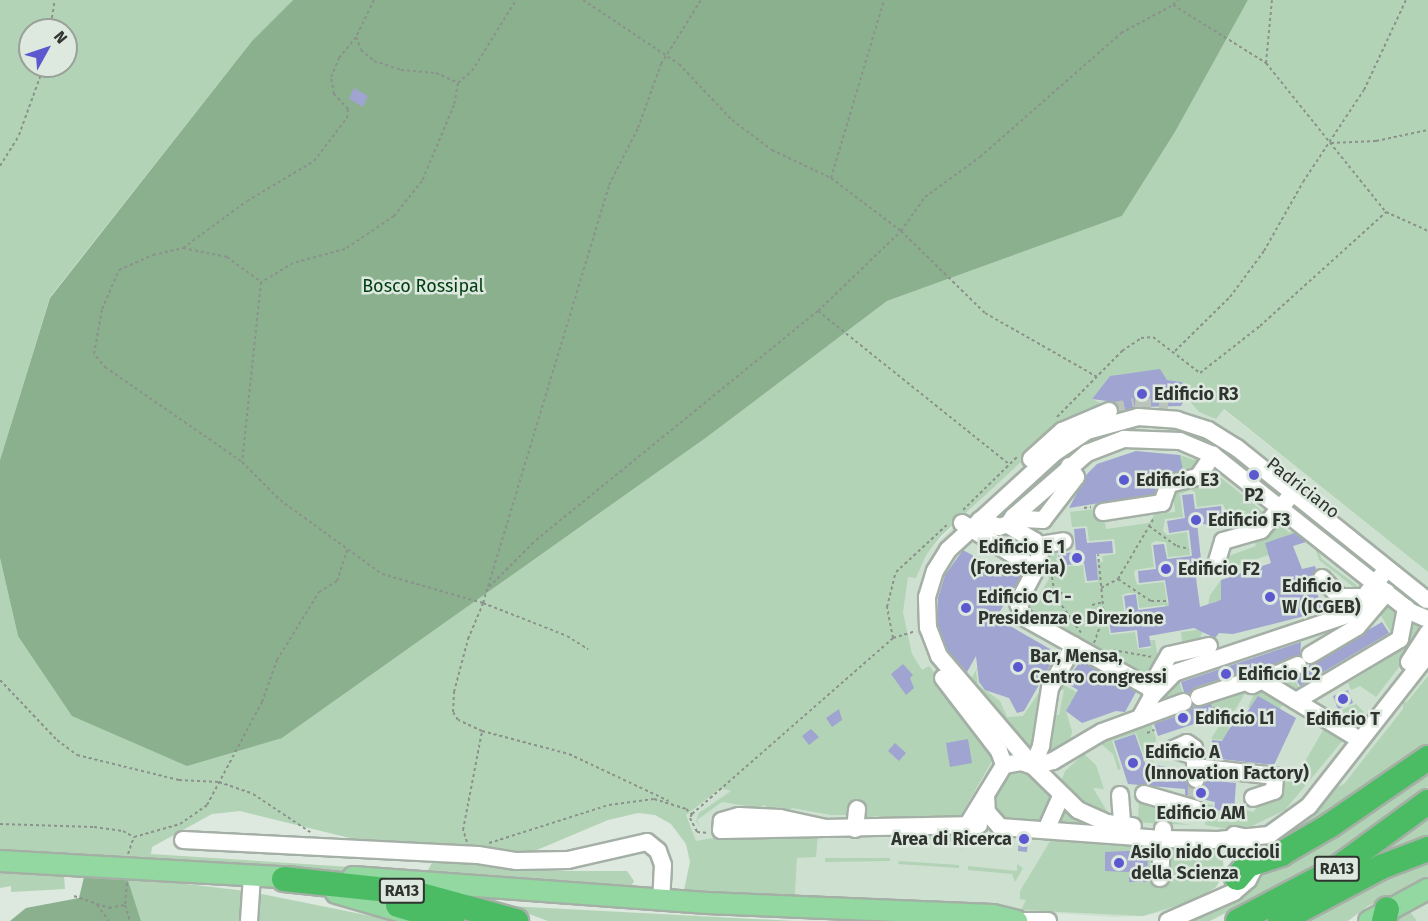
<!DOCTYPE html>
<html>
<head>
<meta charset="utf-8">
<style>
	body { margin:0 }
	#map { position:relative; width:1428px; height:921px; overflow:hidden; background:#dde8de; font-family:"Fira Sans",sans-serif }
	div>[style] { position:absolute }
	.built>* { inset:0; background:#cee0d0 }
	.green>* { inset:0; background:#b2d3b5 }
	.forest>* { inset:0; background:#8ab08e }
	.building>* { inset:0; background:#9fa4d0 }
	.minor-tunnel>* { height:16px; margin-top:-8px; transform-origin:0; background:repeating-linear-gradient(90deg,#bac4bb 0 16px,transparent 0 24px) }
	.path>* { height:2px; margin-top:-1px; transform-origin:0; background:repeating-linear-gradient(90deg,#8b928b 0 3px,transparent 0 6px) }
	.roads { filter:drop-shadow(2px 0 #a4afa5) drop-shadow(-2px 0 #a4afa5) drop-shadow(0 2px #a4afa5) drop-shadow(0 -2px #a4afa5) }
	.minor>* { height:16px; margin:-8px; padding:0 8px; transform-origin:8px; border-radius:8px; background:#fff }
	.major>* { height:20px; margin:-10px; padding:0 10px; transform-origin:10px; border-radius:10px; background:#93d7a1 }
	.highway>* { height:24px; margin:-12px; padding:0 12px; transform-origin:12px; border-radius:12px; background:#4bbc63 }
	.dots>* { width:16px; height:16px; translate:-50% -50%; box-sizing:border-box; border:3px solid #dde8de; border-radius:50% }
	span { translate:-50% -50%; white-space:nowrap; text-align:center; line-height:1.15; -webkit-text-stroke:5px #dde8de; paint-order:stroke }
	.shield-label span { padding:2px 4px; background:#dde8de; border:2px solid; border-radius:4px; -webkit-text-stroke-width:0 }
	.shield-label { font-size:16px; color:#303430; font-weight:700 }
	.park-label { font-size:18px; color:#003e12 }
	.poi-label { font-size:18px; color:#303430; font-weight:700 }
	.left { translate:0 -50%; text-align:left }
	.right { translate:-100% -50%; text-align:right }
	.street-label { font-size:18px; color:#303430 }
	.north { position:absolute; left:18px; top:18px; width:60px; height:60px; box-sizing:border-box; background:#dde8de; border:2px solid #98a098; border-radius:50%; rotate:50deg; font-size:16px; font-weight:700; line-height:24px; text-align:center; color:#303430 }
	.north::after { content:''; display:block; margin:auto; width:21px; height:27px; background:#5c58d0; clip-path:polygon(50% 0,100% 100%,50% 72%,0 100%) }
</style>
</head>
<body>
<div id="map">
	<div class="built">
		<div style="clip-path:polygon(1154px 354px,1428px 572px,1428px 686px,1345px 785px,1279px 847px,1225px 853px,1216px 887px,1171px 910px,1143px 916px,1114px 917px,795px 896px,797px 857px,696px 841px,686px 815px,720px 788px,890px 813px,898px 822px,959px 818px,932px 685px,901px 647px,901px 579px,1122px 358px)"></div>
		<div style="clip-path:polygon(1428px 900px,1428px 921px,1417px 921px,1408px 909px)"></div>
	</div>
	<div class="green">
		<div style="clip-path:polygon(evenodd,0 0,293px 0,252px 41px,50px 297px,0 460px,0 0,30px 30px,66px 30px,66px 66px,30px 66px,30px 30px)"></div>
		<div style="clip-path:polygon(1248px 0,1428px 0,1428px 572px,1224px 409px,1216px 419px,1199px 412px,1186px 397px,1182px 382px,1167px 380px,1160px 370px,1116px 375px,1114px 378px,1110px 376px,1092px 399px,1103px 404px,1107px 401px,1108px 407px,1048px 437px,941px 536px,926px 555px,916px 578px,908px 577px,903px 612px,912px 654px,922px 670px,929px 666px,996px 754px,959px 818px,894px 822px,877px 816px,866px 819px,862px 815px,831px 815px,792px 808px,789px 811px,778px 807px,768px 809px,764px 805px,760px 808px,722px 802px,697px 820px,700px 827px,696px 821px,699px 813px,731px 791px,721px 788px,686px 815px,696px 841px,752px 831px,934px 834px,960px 837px,961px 828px,962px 851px,960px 843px,890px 834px,818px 834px,816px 857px,797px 858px,795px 896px,684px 890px,690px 862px,686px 844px,671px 824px,655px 815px,638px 813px,608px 820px,525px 855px,370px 843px,240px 811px,212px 814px,152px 847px,151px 854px,427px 872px,435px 857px,519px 871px,627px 871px,634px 881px,629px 890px,0 849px,0 558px,18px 636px,282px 738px,707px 437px,887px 301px,1122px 216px,1175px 132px)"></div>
		<div style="clip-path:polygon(1140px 421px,1175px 423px,1210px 435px,1235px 452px,1283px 490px,1285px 496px,1276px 498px,1281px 490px,1214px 439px,1168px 424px,1137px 423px,1130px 424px,1131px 432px,1106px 438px,1078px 452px,1007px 515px,992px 517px,1074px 443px,1102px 429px)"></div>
		<div style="clip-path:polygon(1197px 453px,1205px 457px,1198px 470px,1183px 472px,1180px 455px,1194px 460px)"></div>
		<div style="clip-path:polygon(1214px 464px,1220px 466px,1215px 473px,1265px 513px,1258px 522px,1242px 513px,1227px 514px,1223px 504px,1197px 507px,1195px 492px,1191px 490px,1180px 494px,1183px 517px,1165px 519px,1163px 531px,1167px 535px,1187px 532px,1190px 555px,1168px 557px,1166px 542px,1155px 541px,1151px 544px,1154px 567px,1135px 570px,1134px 574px,1137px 585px,1164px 582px,1167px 603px,1179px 604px,1166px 610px,1165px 605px,1139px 608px,1137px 593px,1128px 593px,1122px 595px,1125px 618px,1107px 620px,1110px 635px,1135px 632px,1138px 649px,1151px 648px,1150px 640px,1155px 640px,1159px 666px,1151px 681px,1029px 610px,1028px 597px,1033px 605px,1049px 579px,1045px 570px,1045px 548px,1056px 548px,1058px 567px,1083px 565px,1085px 583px,1098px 582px,1097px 562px,1103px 562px,1102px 556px,1116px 554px,1114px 539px,1089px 541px,1087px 526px,1072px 527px,1070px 512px,1103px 508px,1106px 529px,1149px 523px,1155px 514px,1175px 512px,1173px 492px)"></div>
		<div style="clip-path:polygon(1285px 518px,1280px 525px,1290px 533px,1295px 527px,1296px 533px,1265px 543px,1269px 555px,1223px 570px,1223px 558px,1256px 546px,1253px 538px)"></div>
		<div style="clip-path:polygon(1313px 541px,1322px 559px,1359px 587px,1364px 581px,1361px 593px,1319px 560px)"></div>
		<div style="clip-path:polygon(1221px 580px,1223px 605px,1216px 601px,1208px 605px,1210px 595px)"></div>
		<div style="clip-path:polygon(1384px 602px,1398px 609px,1394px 638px,1379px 612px)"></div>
		<div style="clip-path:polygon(1413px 620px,1421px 630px,1420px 640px,1376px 697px,1360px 686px,1351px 690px,1348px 683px,1404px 649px,1407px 624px)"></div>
		<div style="clip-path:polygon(1204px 629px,1199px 640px,1182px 642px,1181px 632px)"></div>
		<div style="clip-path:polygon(982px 660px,976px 672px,978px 685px,1000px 701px,1007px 717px,1023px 716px,1045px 684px,1031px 753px,968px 684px)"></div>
		<div style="clip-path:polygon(1290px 672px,1301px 691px,1295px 694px,1277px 680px)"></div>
		<div style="clip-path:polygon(1428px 676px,1428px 748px,1301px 836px,1260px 849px,1258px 844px,1324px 793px,1344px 784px,1403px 709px,1403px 702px,1407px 702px)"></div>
		<div style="clip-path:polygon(1178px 678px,1184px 696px,1163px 701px,1175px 681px)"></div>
		<div style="clip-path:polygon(1059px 682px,1103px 708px,1071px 702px,1066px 711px,1072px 731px,1070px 741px,1046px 759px,1051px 714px,1059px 715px,1064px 690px,1055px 688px)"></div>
		<div style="clip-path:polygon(1263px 689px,1284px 702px,1279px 710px,1258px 696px,1251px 708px,1248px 707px,1255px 692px)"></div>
		<div style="clip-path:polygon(1247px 690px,1235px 710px,1215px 717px,1209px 699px)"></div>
		<div style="clip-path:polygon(1356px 704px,1364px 712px,1353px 727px,1334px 719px,1339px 711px)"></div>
		<div style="clip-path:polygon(1232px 715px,1226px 740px,1211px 739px,1219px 726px,1217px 720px)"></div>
		<div style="clip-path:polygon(1149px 718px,1156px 738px,1153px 762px,1146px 761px,1136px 733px,1112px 741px,1121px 769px,1118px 770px,1113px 754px,1101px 744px,1092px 747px)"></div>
		<div style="clip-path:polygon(1326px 725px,1344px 739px,1285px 810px,1252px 826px,1229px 829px,1205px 825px,1207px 804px,1213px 805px,1213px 812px,1235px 814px,1236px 807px,1253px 812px,1287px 772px,1293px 768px,1299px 772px)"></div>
		<div style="clip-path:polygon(1084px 754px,1096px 765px,1104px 789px,1093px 788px,1113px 821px,1072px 797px,1061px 782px,1065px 771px)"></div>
		<div style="clip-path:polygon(1428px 766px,1428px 787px,1336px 855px,1210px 921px,1191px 921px,1226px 904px,1264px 871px)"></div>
		<div style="clip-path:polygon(1025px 769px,1050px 792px,1052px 804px,1045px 819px,1037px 822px,1001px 820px,991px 801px,1009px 771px)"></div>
		<div style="clip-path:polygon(1139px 801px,1169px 811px,1169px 821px,1191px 825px,1129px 822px,1138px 819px)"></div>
		<div style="clip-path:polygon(1066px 806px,1115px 827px,1057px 826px)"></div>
		<div style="clip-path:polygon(1428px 810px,1428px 842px,1263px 921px)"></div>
		<div style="clip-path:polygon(1052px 838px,1212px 849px,1223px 859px,1224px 874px,1216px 887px,1195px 900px,1143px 916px,1021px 910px,1026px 900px,1020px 899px,1020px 891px)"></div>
		<div style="clip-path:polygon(1428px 857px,1428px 877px,1368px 906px,1348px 921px,1292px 921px)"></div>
		<div style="clip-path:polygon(825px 858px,890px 858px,890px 861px,825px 862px)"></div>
		<div style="clip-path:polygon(899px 861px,959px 865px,959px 868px,898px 864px)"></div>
		<div style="clip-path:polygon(1017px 864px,1023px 868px,1015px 882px,1012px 874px,968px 870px,968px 866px,1017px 871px)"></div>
		<div style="clip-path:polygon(0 872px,64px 875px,65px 889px,11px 892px,11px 886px,0 888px)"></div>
		<div style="clip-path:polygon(127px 877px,246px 891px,396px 921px,141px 921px)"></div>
		<div style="clip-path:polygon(507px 906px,795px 921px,548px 921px)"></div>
		<div style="clip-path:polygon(1408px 909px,1417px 921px,1390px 921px)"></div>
	</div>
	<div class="forest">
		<div style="clip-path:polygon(293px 0,1248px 0,1175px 132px,1122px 216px,887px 301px,707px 437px,282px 738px,187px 766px,72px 716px,18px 636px,0 558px,0 460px,50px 298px,252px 41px)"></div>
		<div style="clip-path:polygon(84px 877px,127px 877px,141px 921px,10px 921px,26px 908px,79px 898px)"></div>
	</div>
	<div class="building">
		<div style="clip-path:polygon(354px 88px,368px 96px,363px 107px,349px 99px)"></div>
		<div style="clip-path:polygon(1160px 369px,1167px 380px,1182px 382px,1183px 390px,1191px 389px,1181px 406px,1138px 407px,1119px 411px,1115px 402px,1092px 399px,1110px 376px)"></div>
		<div style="clip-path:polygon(1136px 451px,1180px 455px,1183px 470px,1162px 476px,1154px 494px,1069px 508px,1087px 474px,1097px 464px)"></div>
		<div style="clip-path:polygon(1193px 494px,1195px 509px,1221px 506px,1223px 518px,1217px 518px,1215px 526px,1197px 523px,1203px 577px,1196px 578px,1200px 607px,1221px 600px,1221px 580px,1271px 563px,1265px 543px,1295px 533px,1306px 542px,1293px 546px,1302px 569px,1315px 566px,1316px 569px,1312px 580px,1324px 611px,1233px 634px,1219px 633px,1215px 638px,1194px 628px,1149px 636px,1151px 646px,1139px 648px,1137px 630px,1111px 633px,1109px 622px,1127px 619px,1124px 596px,1136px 594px,1138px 610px,1169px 606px,1165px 580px,1139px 583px,1138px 571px,1156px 569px,1153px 545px,1164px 544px,1167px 559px,1192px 556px,1189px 530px,1169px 533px,1167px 521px,1185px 518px,1182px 495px)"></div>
		<div style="clip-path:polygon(1085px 528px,1087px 543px,1112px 541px,1113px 553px,1096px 554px,1098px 580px,1087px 581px,1084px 563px,1059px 566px,1058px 554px,1076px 552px,1074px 529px)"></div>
		<div style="clip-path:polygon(963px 550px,999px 570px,1007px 572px,1011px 566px,1022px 573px,1008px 604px,1005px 603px,996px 618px,1057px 653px,1024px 711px,1017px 713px,1009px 698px,985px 690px,979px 682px,976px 656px,967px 672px,948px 651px,938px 626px,938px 598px,945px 575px)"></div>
		<div style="clip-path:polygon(1382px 622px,1389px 633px,1300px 686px,1295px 678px,1306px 672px,1308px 665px)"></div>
		<div style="clip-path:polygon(1301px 642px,1300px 655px,1252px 674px,1242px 672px,1196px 687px,1189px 693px,1184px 692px,1181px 682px)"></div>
		<div style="clip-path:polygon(1081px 661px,1136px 692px,1125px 712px,1116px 711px,1082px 723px,1066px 711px,1078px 690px,1068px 684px,1069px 676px)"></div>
		<div style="clip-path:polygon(903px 664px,913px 675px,910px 678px,914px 688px,906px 695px,891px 674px)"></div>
		<div style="clip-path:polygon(1348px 690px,1353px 703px,1338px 709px,1333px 696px)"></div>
		<div style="clip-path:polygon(1258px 696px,1296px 718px,1274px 765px,1211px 758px,1212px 740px,1222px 741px,1236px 718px,1241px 721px)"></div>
		<div style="clip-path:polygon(1211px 704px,1215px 717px,1158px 736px,1154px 724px,1188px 712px,1194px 706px)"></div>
		<div style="clip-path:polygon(839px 709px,842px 720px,832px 727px,826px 718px)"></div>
		<div style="clip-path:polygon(811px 729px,819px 737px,809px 745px,802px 736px)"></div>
		<div style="clip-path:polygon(1135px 734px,1145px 763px,1184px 770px,1183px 778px,1192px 789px,1201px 788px,1206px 780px,1236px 783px,1234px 812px,1214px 810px,1215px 802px,1185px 795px,1185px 789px,1128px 784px,1114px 741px)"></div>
		<div style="clip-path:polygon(968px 739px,972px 763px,950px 767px,946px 743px)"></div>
		<div style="clip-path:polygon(895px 743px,906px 753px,899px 761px,888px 751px)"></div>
		<div style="clip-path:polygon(1019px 839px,1028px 840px,1027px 852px,1018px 851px)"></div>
		<div style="clip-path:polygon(1148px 850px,1147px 882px,1129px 882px,1129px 872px,1105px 871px,1105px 852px)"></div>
	</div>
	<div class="minor-tunnel">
		<div style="left:1109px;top:411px;width:26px;rotate:-11deg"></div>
		<div style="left:1135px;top:406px;width:33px;rotate:3deg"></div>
		<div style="left:1196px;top:798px;width:19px;rotate:-90deg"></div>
	</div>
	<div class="path">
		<div style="left:374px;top:0;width:41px;rotate:115.9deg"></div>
		<div style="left:356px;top:37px;width:14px;rotate:69deg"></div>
		<div style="left:361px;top:50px;width:17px;rotate:40deg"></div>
		<div style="left:374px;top:61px;width:28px;rotate:18deg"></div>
		<div style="left:401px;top:70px;width:35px;rotate:5deg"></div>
		<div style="left:436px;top:73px;width:24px;rotate:24deg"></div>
		<div style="left:458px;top:83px;width:22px;rotate:100deg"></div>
		<div style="left:454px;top:105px;width:82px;rotate:112.8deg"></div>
		<div style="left:422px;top:181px;width:45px;rotate:128.7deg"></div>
		<div style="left:394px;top:216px;width:59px;rotate:146deg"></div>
		<div style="left:345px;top:249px;width:54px;rotate:164.9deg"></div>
		<div style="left:293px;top:263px;width:37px;rotate:149deg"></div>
		<div style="left:261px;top:282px;width:181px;rotate:96deg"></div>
		<div style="left:242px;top:462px;width:54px;rotate:45deg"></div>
		<div style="left:280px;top:500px;width:126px;rotate:36deg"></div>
		<div style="left:382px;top:574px;width:105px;rotate:16deg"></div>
		<div style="left:483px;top:603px;width:437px;rotate:-73.2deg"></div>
		<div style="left:609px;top:185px;width:64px;rotate:-63deg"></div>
		<div style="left:638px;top:128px;width:68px;rotate:-70.2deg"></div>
		<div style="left:661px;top:64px;width:75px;rotate:-58deg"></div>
		<div style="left:583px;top:0;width:115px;rotate:33.7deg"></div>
		<div style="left:679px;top:64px;width:77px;rotate:46.6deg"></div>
		<div style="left:732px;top:120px;width:50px;rotate:36.9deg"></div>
		<div style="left:772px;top:150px;width:65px;rotate:25.4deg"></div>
		<div style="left:831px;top:178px;width:88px;rotate:37.1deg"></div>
		<div style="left:901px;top:231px;width:42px;rotate:-54.8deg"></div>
		<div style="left:925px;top:197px;width:68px;rotate:-36deg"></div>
		<div style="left:980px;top:157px;width:188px;rotate:-41.3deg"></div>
		<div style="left:1121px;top:33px;width:59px;rotate:-28.3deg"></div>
		<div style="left:1173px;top:5px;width:110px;rotate:31.9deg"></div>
		<div style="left:1266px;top:63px;width:191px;rotate:51.2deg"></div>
		<div style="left:1386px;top:212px;width:46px;rotate:24.3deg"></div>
		<div style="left:1173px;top:5px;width:7px;rotate:-45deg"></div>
		<div style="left:50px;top:30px;width:30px;rotate:-81deg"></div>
		<div style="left:1266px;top:63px;width:63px;rotate:-84.6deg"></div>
		<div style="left:458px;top:83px;width:18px;rotate:-41deg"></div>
		<div style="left:472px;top:71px;width:84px;rotate:-58.2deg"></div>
		<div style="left:1331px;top:143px;width:45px;rotate:-2.5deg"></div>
		<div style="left:1376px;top:141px;width:53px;rotate:-11.9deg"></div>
		<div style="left:0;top:166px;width:36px;rotate:-58deg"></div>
		<div style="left:19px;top:135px;width:73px;rotate:-70.1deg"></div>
		<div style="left:831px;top:178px;width:186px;rotate:-73.4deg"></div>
		<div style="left:183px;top:248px;width:45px;rotate:11.6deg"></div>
		<div style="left:227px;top:257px;width:42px;rotate:36.3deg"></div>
		<div style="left:818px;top:311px;width:245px;rotate:38.7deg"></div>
		<div style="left:1175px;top:351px;width:77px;rotate:-44.5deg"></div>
		<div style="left:1230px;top:297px;width:57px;rotate:-53.5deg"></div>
		<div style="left:1264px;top:251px;width:79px;rotate:-60.5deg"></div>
		<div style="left:1303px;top:182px;width:110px;rotate:-56.5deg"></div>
		<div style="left:1364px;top:90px;width:99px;rotate:-65deg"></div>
		<div style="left:1057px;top:417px;width:93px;rotate:-45.4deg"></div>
		<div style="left:1122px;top:351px;width:23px;rotate:-34deg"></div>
		<div style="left:1141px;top:338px;width:12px;rotate:-5deg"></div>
		<div style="left:1153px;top:337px;width:59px;rotate:37.5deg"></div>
		<div style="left:1200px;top:373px;width:76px;rotate:-38.1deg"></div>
		<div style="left:1260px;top:326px;width:170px;rotate:-42.1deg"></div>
		<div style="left:241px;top:461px;width:164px;rotate:-145.4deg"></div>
		<div style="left:106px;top:368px;width:18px;rotate:-131deg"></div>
		<div style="left:94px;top:354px;width:46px;rotate:-79.9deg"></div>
		<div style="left:102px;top:309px;width:43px;rotate:-66.4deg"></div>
		<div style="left:119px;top:270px;width:37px;rotate:-24deg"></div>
		<div style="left:153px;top:255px;width:31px;rotate:-13deg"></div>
		<div style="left:183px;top:248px;width:79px;rotate:-36.3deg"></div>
		<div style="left:247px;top:201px;width:78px;rotate:-30.8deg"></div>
		<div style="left:314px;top:161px;width:54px;rotate:-52.5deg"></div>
		<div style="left:347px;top:118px;width:9px;rotate:-84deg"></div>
		<div style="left:348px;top:109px;width:21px;rotate:-133deg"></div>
		<div style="left:334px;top:94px;width:17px;rotate:-100deg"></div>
		<div style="left:331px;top:77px;width:21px;rotate:-67deg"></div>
		<div style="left:339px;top:58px;width:27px;rotate:-51deg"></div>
		<div style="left:1084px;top:508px;width:7px;rotate:-8deg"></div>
		<div style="left:963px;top:510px;width:76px;rotate:-44.5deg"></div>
		<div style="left:1149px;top:526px;width:34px;rotate:36deg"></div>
		<div style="left:1177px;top:546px;width:12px;rotate:14deg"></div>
		<div style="left:1051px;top:571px;width:25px;rotate:81deg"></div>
		<div style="left:1055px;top:596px;width:47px;rotate:54.6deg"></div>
		<div style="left:1118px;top:579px;width:40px;rotate:34deg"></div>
		<div style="left:1151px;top:601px;width:15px"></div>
		<div style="left:489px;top:587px;width:66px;rotate:-45deg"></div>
		<div style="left:536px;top:540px;width:363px;rotate:-39.1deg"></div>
		<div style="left:818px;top:311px;width:115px;rotate:-43.9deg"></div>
		<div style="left:901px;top:231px;width:117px;rotate:44.3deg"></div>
		<div style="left:985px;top:313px;width:129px;rotate:29.7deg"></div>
		<div style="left:1101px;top:588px;width:19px;rotate:-28deg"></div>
		<div style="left:1118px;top:579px;width:71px;rotate:-59.5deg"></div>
		<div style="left:1055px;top:596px;width:8px;rotate:-23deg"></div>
		<div style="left:1092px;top:605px;width:11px;rotate:-15deg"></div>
		<div style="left:1055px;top:618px;width:17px;rotate:10deg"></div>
		<div style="left:893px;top:638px;width:32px;rotate:-101deg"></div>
		<div style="left:887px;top:607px;width:36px;rotate:-76deg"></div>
		<div style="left:896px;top:572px;width:71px;rotate:-42.7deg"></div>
		<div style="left:1094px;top:643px;width:29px;rotate:-70deg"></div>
		<div style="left:1104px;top:616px;width:62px;rotate:-95.5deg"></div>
		<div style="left:1113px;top:650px;width:40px;rotate:10deg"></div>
		<div style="left:0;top:680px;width:83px;rotate:46.5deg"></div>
		<div style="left:57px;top:740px;width:25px;rotate:37deg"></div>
		<div style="left:77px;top:755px;width:105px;rotate:13.8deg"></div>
		<div style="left:179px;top:780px;width:40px;rotate:2.9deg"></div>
		<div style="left:219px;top:782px;width:36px;rotate:19deg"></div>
		<div style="left:253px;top:794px;width:69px;rotate:33.7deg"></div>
		<div style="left:1214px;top:707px;width:9px;rotate:72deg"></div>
		<div style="left:482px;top:731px;width:90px;rotate:14.8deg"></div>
		<div style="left:569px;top:754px;width:110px;rotate:25.2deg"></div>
		<div style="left:1147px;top:733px;width:8px;rotate:-23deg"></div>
		<div style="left:692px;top:814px;width:267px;rotate:-41.2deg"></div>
		<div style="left:893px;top:638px;width:24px;rotate:-17deg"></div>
		<div style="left:0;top:824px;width:94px;rotate:1.8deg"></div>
		<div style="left:94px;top:827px;width:29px;rotate:8deg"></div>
		<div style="left:123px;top:831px;width:13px;rotate:29deg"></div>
		<div style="left:467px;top:842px;width:13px;rotate:-108deg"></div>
		<div style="left:463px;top:830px;width:101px;rotate:-79.1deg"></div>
		<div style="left:482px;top:731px;width:26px;rotate:-155deg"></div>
		<div style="left:458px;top:720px;width:9px;rotate:-122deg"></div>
		<div style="left:453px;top:712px;width:20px;rotate:-87deg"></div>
		<div style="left:454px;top:692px;width:55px;rotate:-75.2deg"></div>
		<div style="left:468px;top:639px;width:39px;rotate:-67deg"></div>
		<div style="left:483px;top:603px;width:90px;rotate:21.4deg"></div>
		<div style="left:567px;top:636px;width:25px;rotate:32deg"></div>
		<div style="left:489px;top:843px;width:126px;rotate:-17.6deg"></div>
		<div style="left:609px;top:805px;width:45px;rotate:-7.6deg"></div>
		<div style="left:654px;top:799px;width:34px;rotate:17deg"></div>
		<div style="left:686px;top:809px;width:8px;rotate:40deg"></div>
		<div style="left:692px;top:814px;width:4px;rotate:117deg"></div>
		<div style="left:690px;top:818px;width:16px;rotate:63deg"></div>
		<div style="left:697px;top:832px;width:12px;rotate:5deg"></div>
		<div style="left:128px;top:854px;width:18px;rotate:-71deg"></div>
		<div style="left:134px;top:837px;width:48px;rotate:-15.8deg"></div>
		<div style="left:180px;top:824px;width:33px;rotate:-35deg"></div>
		<div style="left:207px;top:805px;width:117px;rotate:-61.9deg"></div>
		<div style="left:262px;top:702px;width:45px;rotate:-70.3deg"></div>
		<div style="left:277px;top:660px;width:80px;rotate:-58.3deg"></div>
		<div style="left:319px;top:592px;width:21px;rotate:-31deg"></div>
		<div style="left:337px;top:581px;width:35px;rotate:-72deg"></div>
		<div style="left:127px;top:883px;width:22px;rotate:95deg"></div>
		<div style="left:125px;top:905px;width:17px;rotate:73deg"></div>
		<div style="left:74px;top:896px;width:37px;rotate:19deg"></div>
		<div style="left:109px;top:908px;width:16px;rotate:-11deg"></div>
		<div style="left:97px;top:905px;width:20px;rotate:53deg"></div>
	</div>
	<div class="roads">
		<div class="minor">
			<div style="left:1031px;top:459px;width:42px;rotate:-42.1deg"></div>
			<div style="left:1062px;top:431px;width:51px;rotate:-23.1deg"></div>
			<div style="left:1103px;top:512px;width:60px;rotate:-8.7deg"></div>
			<div style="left:1162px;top:503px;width:20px;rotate:-70deg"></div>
			<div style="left:1169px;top:484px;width:30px;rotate:-14deg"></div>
			<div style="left:1198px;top:477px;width:27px;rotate:-56deg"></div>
			<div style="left:980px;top:520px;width:20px;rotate:20deg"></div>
			<div style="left:999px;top:527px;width:25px;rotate:-18deg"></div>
			<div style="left:1023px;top:519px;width:20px;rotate:3deg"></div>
			<div style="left:1043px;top:520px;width:54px;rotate:-52.5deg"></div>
			<div style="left:1076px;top:477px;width:13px;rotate:-122deg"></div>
			<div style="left:962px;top:523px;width:87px;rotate:31.9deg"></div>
			<div style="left:1008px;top:525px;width:9px;rotate:-58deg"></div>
			<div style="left:1013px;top:517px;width:98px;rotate:-40.9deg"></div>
			<div style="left:1087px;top:453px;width:40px;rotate:-21deg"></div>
			<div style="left:1124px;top:439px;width:56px;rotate:2deg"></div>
			<div style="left:1180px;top:441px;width:36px;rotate:23deg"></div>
			<div style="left:1213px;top:455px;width:253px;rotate:38.4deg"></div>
			<div style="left:1411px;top:612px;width:15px;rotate:23deg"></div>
			<div style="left:1008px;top:525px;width:31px;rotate:31deg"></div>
			<div style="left:1035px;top:541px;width:10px;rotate:53deg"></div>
			<div style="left:1041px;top:549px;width:21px;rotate:104deg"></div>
			<div style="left:1036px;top:569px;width:38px;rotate:118deg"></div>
			<div style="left:1018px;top:603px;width:15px;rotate:70deg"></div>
			<div style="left:1023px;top:617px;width:145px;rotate:29.2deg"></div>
			<div style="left:1150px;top:688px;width:8px;rotate:76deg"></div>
			<div style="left:1040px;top:545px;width:24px;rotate:-9deg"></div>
			<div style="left:1217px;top:561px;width:21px;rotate:-73deg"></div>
			<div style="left:1223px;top:541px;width:40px;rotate:-16deg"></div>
			<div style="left:1261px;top:530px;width:40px;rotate:-49deg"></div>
			<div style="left:1322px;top:578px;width:26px;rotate:47deg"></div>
			<div style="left:1340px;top:597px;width:24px"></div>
			<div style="left:1310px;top:655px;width:55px;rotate:-30.8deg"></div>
			<div style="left:1357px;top:627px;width:46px;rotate:-49.4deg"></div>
			<div style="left:1409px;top:662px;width:35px;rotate:-57deg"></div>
			<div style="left:943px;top:678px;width:92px;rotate:52.5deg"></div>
			<div style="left:999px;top:751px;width:15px;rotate:70deg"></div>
			<div style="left:1263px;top:681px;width:114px;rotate:31.3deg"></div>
			<div style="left:1150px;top:688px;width:38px;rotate:-60deg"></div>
			<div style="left:1169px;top:655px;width:41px;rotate:-12.7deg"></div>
			<div style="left:1199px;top:697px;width:48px;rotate:-18.1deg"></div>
			<div style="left:1245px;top:682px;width:8px;rotate:23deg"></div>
			<div style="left:1252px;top:685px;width:50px;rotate:-23.5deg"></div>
			<div style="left:1296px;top:701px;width:121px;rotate:-30.8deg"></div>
			<div style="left:1400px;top:639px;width:32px;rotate:-79deg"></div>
			<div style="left:1140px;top:718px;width:25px;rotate:-61deg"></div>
			<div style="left:1152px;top:696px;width:32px;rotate:-46deg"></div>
			<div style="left:1174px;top:673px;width:186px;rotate:-18.5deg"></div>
			<div style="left:1350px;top:614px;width:50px;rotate:-50.6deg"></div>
			<div style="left:1194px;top:756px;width:22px;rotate:-162deg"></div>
			<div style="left:1173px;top:749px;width:15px;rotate:-23deg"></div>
			<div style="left:1187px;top:743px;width:9px;rotate:36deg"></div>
			<div style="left:1194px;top:748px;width:31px;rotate:86deg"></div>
			<div style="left:1033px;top:766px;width:145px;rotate:-130.5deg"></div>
			<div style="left:939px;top:656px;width:30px;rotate:-111deg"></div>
			<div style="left:928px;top:628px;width:31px;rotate:-92deg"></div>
			<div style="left:927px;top:597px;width:27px;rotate:-73deg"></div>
			<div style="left:935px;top:571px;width:25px;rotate:-58deg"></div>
			<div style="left:948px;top:550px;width:142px;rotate:-42.4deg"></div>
			<div style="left:1053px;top:454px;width:41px;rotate:-34.1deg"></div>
			<div style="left:1087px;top:431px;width:53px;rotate:-15.4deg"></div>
			<div style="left:1138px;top:417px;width:39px;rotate:4deg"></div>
			<div style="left:1177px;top:420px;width:33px;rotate:18deg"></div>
			<div style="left:1208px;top:430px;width:34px;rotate:32deg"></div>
			<div style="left:1237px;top:448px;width:243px;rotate:38.7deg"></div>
			<div style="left:1033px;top:766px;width:21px;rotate:-14deg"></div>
			<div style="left:1053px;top:761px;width:57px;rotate:-30.6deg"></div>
			<div style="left:1102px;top:732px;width:87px;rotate:-20.1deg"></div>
			<div style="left:1033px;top:766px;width:22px;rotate:-68deg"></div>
			<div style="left:1041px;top:746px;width:59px;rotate:-81.2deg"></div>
			<div style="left:1050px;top:688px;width:49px;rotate:-60.8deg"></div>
			<div style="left:1195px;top:767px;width:81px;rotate:6.4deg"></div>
			<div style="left:1275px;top:776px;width:15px;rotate:94deg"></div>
			<div style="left:1274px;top:791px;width:22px;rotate:162deg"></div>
			<div style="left:1144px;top:794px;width:54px;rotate:16.1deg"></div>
			<div style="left:986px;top:795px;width:17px;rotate:87deg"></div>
			<div style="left:987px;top:812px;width:20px;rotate:49deg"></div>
			<div style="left:1000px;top:827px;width:162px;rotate:4.2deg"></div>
			<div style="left:1162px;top:839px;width:56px;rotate:1deg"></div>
			<div style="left:1218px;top:840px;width:51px;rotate:-5.6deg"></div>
			<div style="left:1269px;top:835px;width:49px;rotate:-35.9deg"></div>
			<div style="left:1309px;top:806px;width:193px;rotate:-51.9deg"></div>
			<div style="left:1120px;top:795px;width:40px;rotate:85.7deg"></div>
			<div style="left:968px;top:824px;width:69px;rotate:-58.6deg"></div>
			<div style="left:1004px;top:765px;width:17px;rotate:-10deg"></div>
			<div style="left:1021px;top:762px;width:13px;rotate:18deg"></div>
			<div style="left:1033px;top:766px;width:63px;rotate:44.4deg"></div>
			<div style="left:1078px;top:810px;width:32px;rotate:24deg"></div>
			<div style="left:1107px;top:823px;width:26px;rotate:7deg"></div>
			<div style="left:826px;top:828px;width:47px;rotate:-167.7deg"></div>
			<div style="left:780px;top:818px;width:41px;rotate:-177.2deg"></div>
			<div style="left:739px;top:816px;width:18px;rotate:164deg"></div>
			<div style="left:722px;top:821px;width:9px;rotate:96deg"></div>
			<div style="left:721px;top:830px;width:258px;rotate:-1.1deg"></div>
			<div style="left:855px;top:829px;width:20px;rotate:-84deg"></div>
			<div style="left:1046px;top:830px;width:36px;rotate:-66deg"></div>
			<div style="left:183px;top:840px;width:295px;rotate:2.9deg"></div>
			<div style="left:478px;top:855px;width:39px;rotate:9deg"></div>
			<div style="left:517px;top:861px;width:51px;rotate:-1.1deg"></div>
			<div style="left:568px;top:860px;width:81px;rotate:-12.8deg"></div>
			<div style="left:647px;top:842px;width:14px;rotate:39deg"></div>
			<div style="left:658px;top:851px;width:15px;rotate:70deg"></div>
			<div style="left:663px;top:865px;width:35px;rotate:93deg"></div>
			<div style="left:1160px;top:878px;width:49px;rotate:-86.5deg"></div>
			<div style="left:249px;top:921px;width:45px;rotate:-86.2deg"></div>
			<div style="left:1021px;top:921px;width:27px"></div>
			<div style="left:1168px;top:921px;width:72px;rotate:-23.7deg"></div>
			<div style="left:1234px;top:892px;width:18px;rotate:-41deg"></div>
			<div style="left:1248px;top:880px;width:11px;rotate:-63deg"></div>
			<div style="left:1253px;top:870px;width:16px;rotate:-94deg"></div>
			<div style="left:1252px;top:854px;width:20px;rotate:-120deg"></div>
			<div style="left:1242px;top:837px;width:8px;rotate:-166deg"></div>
		</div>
		<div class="major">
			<div style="left:0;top:861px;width:297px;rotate:3.3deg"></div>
			<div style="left:353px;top:877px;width:355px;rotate:4.2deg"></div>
			<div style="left:707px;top:903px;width:286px;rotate:2.4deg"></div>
			<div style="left:993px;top:915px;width:25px;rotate:14deg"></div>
			<div style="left:336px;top:893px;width:79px;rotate:16.1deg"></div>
			<div style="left:1369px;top:921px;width:67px;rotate:-28.5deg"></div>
		</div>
		<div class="highway">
			<div style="left:1237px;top:878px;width:17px;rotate:-50deg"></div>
			<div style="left:1248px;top:865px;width:35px;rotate:-18deg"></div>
			<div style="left:1281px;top:854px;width:56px;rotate:-30.3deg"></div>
			<div style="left:1329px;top:826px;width:120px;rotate:-34.5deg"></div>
			<div style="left:284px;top:879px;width:131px;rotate:6.1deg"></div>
			<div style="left:414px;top:893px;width:106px;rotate:15.4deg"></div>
			<div style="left:398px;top:905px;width:56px;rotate:16.5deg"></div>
			<div style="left:1238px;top:921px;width:110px;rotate:-27.7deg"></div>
			<div style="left:1335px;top:870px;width:115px;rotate:-36.2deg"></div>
			<div style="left:1280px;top:921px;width:115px;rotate:-28.1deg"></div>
			<div style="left:1381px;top:867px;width:50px;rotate:-21deg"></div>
			<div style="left:1384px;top:921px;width:12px;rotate:-76deg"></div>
		</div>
	</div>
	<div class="dots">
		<div style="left:1142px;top:394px;background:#5c58d0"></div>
		<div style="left:1254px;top:475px;background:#5c58d0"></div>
		<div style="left:1124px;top:480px;background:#5c58d0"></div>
		<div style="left:1196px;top:520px;background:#5c58d0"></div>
		<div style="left:1077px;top:558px;background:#5c58d0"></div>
		<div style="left:1166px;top:569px;background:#5c58d0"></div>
		<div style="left:1270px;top:597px;background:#5c58d0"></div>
		<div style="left:966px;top:608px;background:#5c58d0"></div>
		<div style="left:1018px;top:667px;background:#5c58d0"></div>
		<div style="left:1226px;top:674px;background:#5c58d0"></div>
		<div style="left:1343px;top:699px;background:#5c58d0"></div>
		<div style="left:1183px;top:718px;background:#5c58d0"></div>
		<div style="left:1133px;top:763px;background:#5c58d0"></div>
		<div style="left:1201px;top:793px;background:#5c58d0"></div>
		<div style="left:1024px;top:839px;background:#5c58d0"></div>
		<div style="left:1119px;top:863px;background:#5c58d0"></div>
	</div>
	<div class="shield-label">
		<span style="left:1337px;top:869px">RA13</span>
		<span style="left:402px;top:891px">RA13</span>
	</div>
	<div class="park-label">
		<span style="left:423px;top:286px">Bosco Rossipal</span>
	</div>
	<div class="poi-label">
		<span class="left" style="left:1154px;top:394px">Edificio R3</span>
		<span class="left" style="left:1136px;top:480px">Edificio E3</span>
		<span style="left:1254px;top:495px">P2</span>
		<span class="left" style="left:1208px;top:520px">Edificio F3</span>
		<span class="right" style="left:1065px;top:558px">Edificio E 1<br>(Foresteria)</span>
		<span class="left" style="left:1178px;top:569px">Edificio F2</span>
		<span class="left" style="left:1282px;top:597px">Edificio<br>W (ICGEB)</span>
		<span class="left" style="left:978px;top:608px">Edificio C1 -<br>Presidenza e Direzione</span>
		<span class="left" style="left:1030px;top:667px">Bar, Mensa,<br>Centro congressi</span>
		<span class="left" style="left:1238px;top:674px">Edificio L2</span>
		<span class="left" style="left:1195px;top:718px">Edificio L1</span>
		<span style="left:1343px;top:719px">Edificio T</span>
		<span class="left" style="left:1145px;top:763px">Edificio A<br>(Innovation Factory)</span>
		<span style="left:1201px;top:813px">Edificio AM</span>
		<span class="right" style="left:1012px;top:839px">Area di Ricerca</span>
		<span class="left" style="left:1131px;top:863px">Asilo nido Cuccioli<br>della Scienza</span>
	</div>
	<div class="street-label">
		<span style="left:1303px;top:488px;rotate:38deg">Padriciano</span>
	</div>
	<div class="north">N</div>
</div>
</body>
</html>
